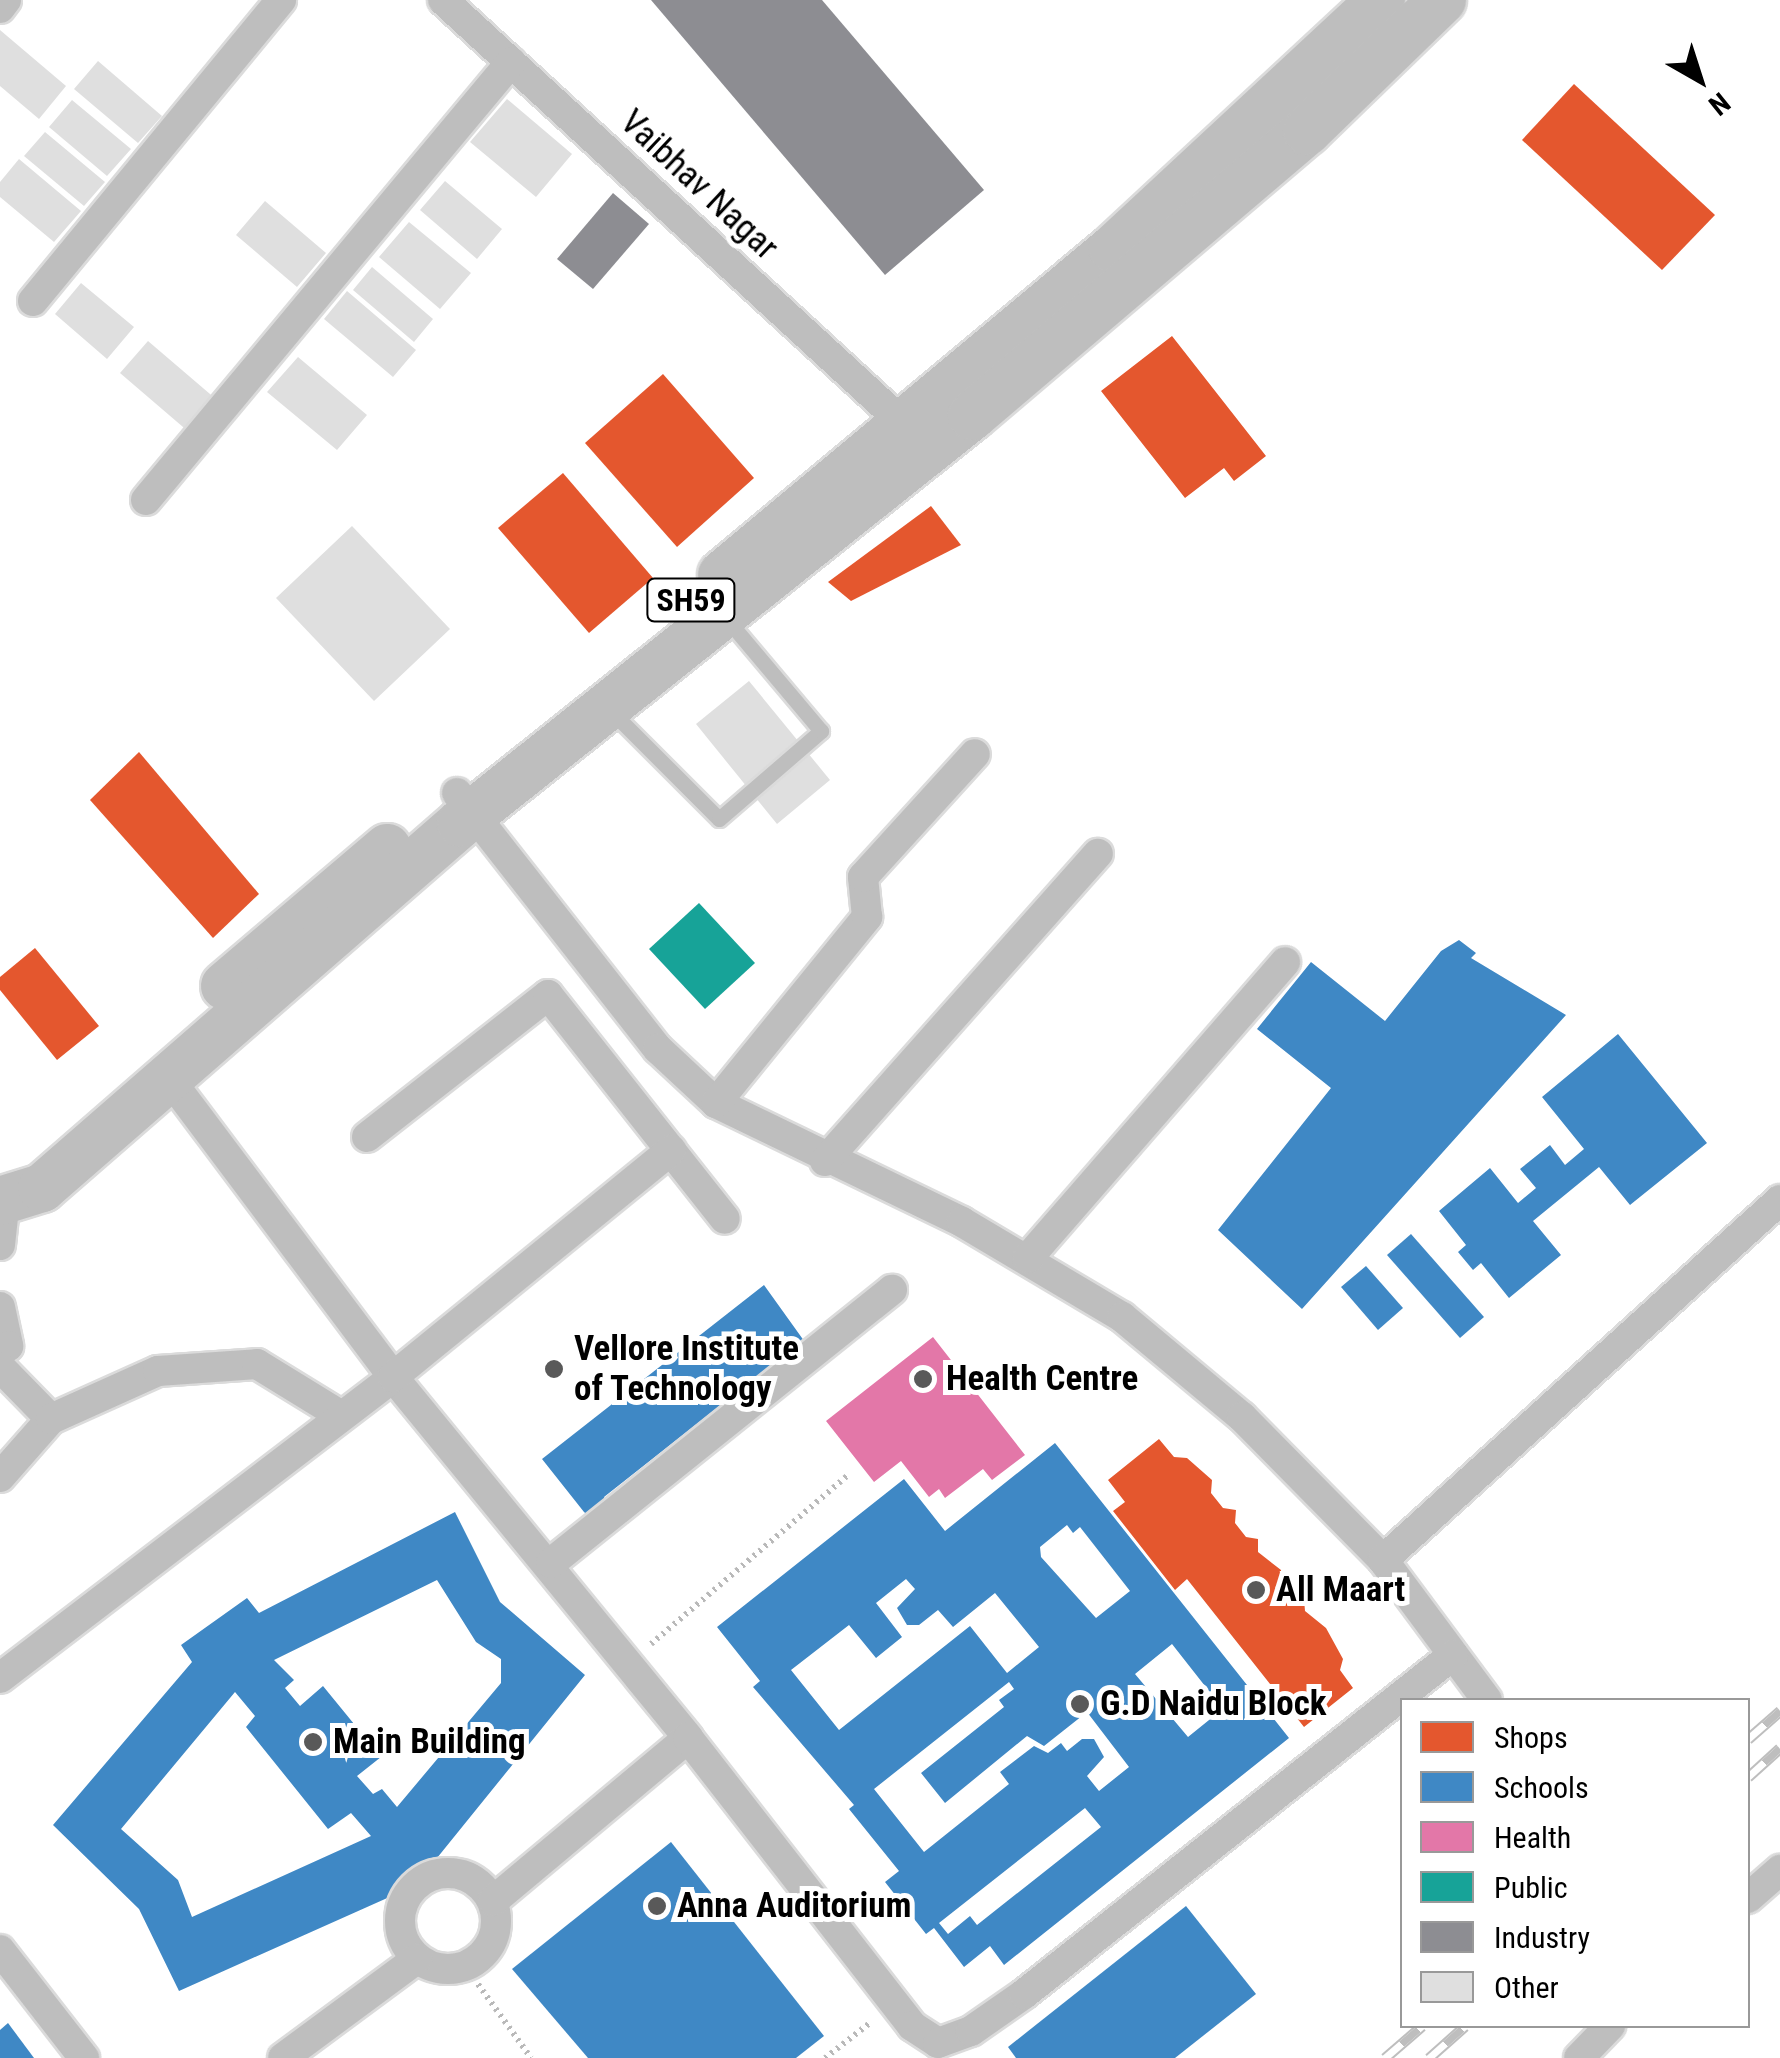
<!DOCTYPE html>
<html>
<head>
<meta charset="utf-8">
<style>
	body { margin:0 }
	#map { position:relative; width:1780px; height:2058px; overflow:hidden; background:#fff; font-family:"Roboto Condensed",sans-serif }
	div>[style] { position:absolute }
	.shops>* { inset:0; background:#e4572e }
	.schools>* { inset:0; background:#3f88c5 }
	.health>* { inset:0; background:#e377a8 }
	.public>* { inset:0; background:#17a398 }
	.industry>* { inset:0; background:#8d8d92 }
	.building>* { inset:0; background:#dfdfdf }
	.path>* { height:6px; margin-top:-3px; transform-origin:0; background:repeating-linear-gradient(90deg,#b9b9b9 0 2.5px,transparent 0 7.5px) }
	.roads { filter:drop-shadow(2px 0 #dbdbdb) drop-shadow(-2px 0 #dbdbdb) drop-shadow(0 2px #dbdbdb) drop-shadow(0 -2px #dbdbdb) }
	.lane>* { height:15px; margin:-7.5px; padding:0 7.5px; transform-origin:7.5px; border-radius:7.5px; background:#bebebe }
	.street>* { height:30px; margin:-15px; padding:0 15px; transform-origin:15px; border-radius:15px; background:#bebebe }
	.street>.ring { margin:-15px; padding:0; box-sizing:content-box; background:none; border:30px solid #bebebe; border-radius:50% }
	.primary>* { height:48px; margin:-24px; padding:0 24px; transform-origin:24px; border-radius:24px; background:#bebebe }
	.rail>* { height:11px; margin-top:-5.5px; transform-origin:0; background:repeating-linear-gradient(90deg,#fff 0 22px,#bebebe 0 44px); box-sizing:border-box; border-block:2px solid #bebebe }
	.dots>* { width:28px; height:28px; translate:-50% -50%; box-sizing:border-box; border:5px solid #fff; border-radius:50% }
	span { translate:-50% -50%; white-space:nowrap; text-align:center; line-height:1.15; -webkit-text-stroke:10px #fff; paint-order:stroke }
	.shield-label span { padding:2px 8px; background:#fff; border:2px solid; border-radius:8px; -webkit-text-stroke-width:0 }
	.shield-label { font-size:32px; color:#000; font-weight:700 }
	.street-label { font-size:35px; color:#000 }
	.poi-label { font-size:35px; color:#000; font-weight:700 }
	.left { translate:0 -50%; text-align:left }
	.legend { position:absolute; left:1400px; top:1698px; width:350px; height:330px; box-sizing:border-box; background:#fff; border:2px solid #999; margin:0; padding:12px 18px; list-style:none; font-size:30px; color:#000 }
	.legend li { display:flex; align-items:center; gap:20px; height:50px }
	.legend b { width:50px; border:2px solid #999 }
	.north { position:absolute; left:1650px; top:30px; width:100px; height:100px; -webkit-text-stroke:8px #fff; paint-order:stroke; rotate:141deg; font-size:28px; font-weight:700; line-height:40px; text-align:center; color:#000 }
	.north::after { content:''; display:block; margin:auto; width:35px; height:45px; background:#000; clip-path:polygon(50% 0,100% 100%,50% 72%,0 100%) }
</style>
</head>
<body>
<div id="map">
	<div class="shops">
		<div style="clip-path:polygon(1574px 84px,1715px 215px,1662px 270px,1522px 140px)"></div>
		<div style="clip-path:polygon(1172px 336px,1266px 456px,1234px 481px,1224px 468px,1185px 498px,1101px 391px)"></div>
		<div style="clip-path:polygon(663px 374px,754px 478px,677px 547px,585px 443px)"></div>
		<div style="clip-path:polygon(563px 473px,653px 578px,589px 633px,498px 528px)"></div>
		<div style="clip-path:polygon(931px 506px,961px 545px,851px 601px,828px 582px)"></div>
		<div style="clip-path:polygon(139px 752px,259px 894px,213px 938px,90px 800px)"></div>
		<div style="clip-path:polygon(35px 948px,99px 1026px,57px 1060px,0 990px,0 977px)"></div>
		<div style="clip-path:polygon(1159px 1439px,1174px 1457px,1187px 1458px,1212px 1480px,1211px 1493px,1223px 1508px,1236px 1510px,1235px 1523px,1246px 1537px,1258px 1539px,1258px 1552px,1281px 1570px,1282px 1582px,1304px 1599px,1305px 1611px,1326px 1628px,1343px 1659px,1340px 1670px,1353px 1688px,1304px 1727px,1187px 1579px,1175px 1590px,1113px 1511px,1125px 1502px,1108px 1480px)"></div>
	</div>
	<div class="schools">
		<div style="clip-path:polygon(1459px 940px,1476px 953px,1471px 958px,1566px 1015px,1302px 1309px,1218px 1230px,1331px 1088px,1257px 1029px,1311px 962px,1385px 1021px,1441px 951px)"></div>
		<div style="clip-path:polygon(1618px 1034px,1707px 1143px,1630px 1205px,1599px 1167px,1533px 1221px,1561px 1255px,1509px 1298px,1481px 1263px,1473px 1270px,1458px 1252px,1466px 1245px,1439px 1211px,1490px 1168px,1518px 1203px,1536px 1188px,1520px 1169px,1550px 1145px,1565px 1165px,1584px 1149px,1542px 1097px)"></div>
		<div style="clip-path:polygon(1411px 1234px,1484px 1317px,1460px 1338px,1387px 1255px)"></div>
		<div style="clip-path:polygon(1366px 1266px,1403px 1308px,1378px 1330px,1341px 1287px)"></div>
		<div style="clip-path:polygon(764px 1285px,807px 1345px,783px 1356px,604px 1497px,606px 1503px,589px 1516px,584px 1512px,542px 1459px)"></div>
		<div style="clip-path:polygon(evenodd,1055px 1443px,1289px 1738px,1004px 1965px,990px 1946px,964px 1967px,934px 1928px,926px 1934px,885px 1882px,899px 1871px,849px 1809px,854px 1805px,753px 1687px,760px 1681px,717px 1627px,904px 1479px,945px 1531px,1055px 1443px,1067px 1525px,1073px 1533px,1080px 1527px,1130px 1591px,1096px 1618px,1041px 1557px,1040px 1547px,1067px 1525px,1055px 1443px,906px 1579px,915px 1589px,897px 1608px,907px 1625px,919px 1625px,938px 1610px,953px 1627px,995px 1593px,1039px 1647px,1007px 1673px,970px 1626px,839px 1730px,791px 1670px,849px 1625px,876px 1658px,902px 1637px,876px 1603px,906px 1579px,1055px 1443px,1172px 1644px,1216px 1700px,1207px 1707px,1214px 1716px,1188px 1737px,1135px 1674px,1172px 1644px,1055px 1443px,1009px 1682px,1014px 1689px,999px 1700px,1004px 1707px,921px 1773px,945px 1803px,1027px 1736px,1044px 1746px,1087px 1712px,1129px 1767px,1099px 1791px,1087px 1776px,1104px 1757px,1094px 1739px,1082px 1739px,1067px 1751px,1061px 1743px,1048px 1753px,1034px 1746px,1000px 1772px,1009px 1784px,924px 1852px,874px 1789px,1009px 1682px,1055px 1443px,1085px 1808px,1101px 1827px,977px 1925px,970px 1916px,948px 1934px,939px 1923px,1085px 1808px)"></div>
		<div style="clip-path:polygon(evenodd,455px 1512px,500px 1602px,585px 1675px,437px 1858px,394px 1895px,179px 1991px,139px 1909px,53px 1825px,192px 1662px,181px 1645px,247px 1598px,259px 1613px,455px 1512px,437px 1580px,476px 1642px,501px 1659px,501px 1683px,397px 1807px,382px 1789px,373px 1794px,357px 1776px,381px 1757px,323px 1686px,300px 1706px,285px 1688px,294px 1680px,274px 1660px,437px 1580px,455px 1512px,235px 1692px,255px 1716px,246px 1727px,328px 1829px,351px 1813px,371px 1836px,192px 1917px,178px 1880px,121px 1829px,235px 1692px)"></div>
		<div style="clip-path:polygon(671px 1842px,824px 2036px,796px 2058px,588px 2058px,512px 1969px)"></div>
		<div style="clip-path:polygon(1186px 1906px,1256px 1994px,1175px 2058px,1016px 2058px,1008px 2047px)"></div>
		<div style="clip-path:polygon(8px 2023px,34px 2058px,0 2058px,0 2030px)"></div>
	</div>
	<div class="health">
		<div style="clip-path:polygon(933px 1337px,1025px 1455px,992px 1480px,983px 1469px,945px 1498px,939px 1489px,929px 1497px,901px 1461px,874px 1482px,826px 1421px)"></div>
	</div>
	<div class="public">
		<div style="clip-path:polygon(699px 903px,755px 963px,705px 1009px,649px 949px)"></div>
	</div>
	<div class="industry">
		<div style="clip-path:polygon(651px 0,822px 0,984px 190px,885px 275px)"></div>
		<div style="clip-path:polygon(613px 193px,649px 224px,593px 289px,557px 259px)"></div>
	</div>
	<div class="building">
		<div style="clip-path:polygon(0 30px,66px 86px,39px 119px,0 86px)"></div>
		<div style="clip-path:polygon(98px 61px,162px 116px,138px 143px,74px 89px)"></div>
		<div style="clip-path:polygon(507px 99px,572px 154px,536px 197px,470px 142px)"></div>
		<div style="clip-path:polygon(72px 100px,131px 149px,107px 176px,49px 127px)"></div>
		<div style="clip-path:polygon(45px 132px,105px 182px,84px 206px,24px 156px)"></div>
		<div style="clip-path:polygon(19px 159px,81px 211px,54px 242px,0 197px,0 182px)"></div>
		<div style="clip-path:polygon(445px 181px,502px 229px,477px 259px,420px 210px)"></div>
		<div style="clip-path:polygon(265px 201px,326px 253px,297px 287px,236px 235px)"></div>
		<div style="clip-path:polygon(409px 222px,471px 273px,440px 309px,379px 257px)"></div>
		<div style="clip-path:polygon(372px 267px,433px 319px,414px 342px,353px 290px)"></div>
		<div style="clip-path:polygon(81px 283px,134px 327px,107px 359px,55px 314px)"></div>
		<div style="clip-path:polygon(347px 291px,416px 350px,393px 377px,324px 319px)"></div>
		<div style="clip-path:polygon(148px 341px,217px 400px,190px 433px,120px 373px)"></div>
		<div style="clip-path:polygon(298px 357px,367px 415px,337px 450px,267px 392px)"></div>
		<div style="clip-path:polygon(352px 526px,450px 629px,374px 701px,276px 598px)"></div>
		<div style="clip-path:polygon(749px 681px,830px 780px,777px 824px,696px 724px)"></div>
	</div>
	<div class="path">
		<div style="left:651px;top:1644px;width:260px;rotate:-40.6deg"></div>
		<div style="left:465px;top:1966px;width:113px;rotate:54.3deg"></div>
		<div style="left:489px;top:1966px;width:42px;rotate:-64.7deg"></div>
		<div style="left:825px;top:2058px;width:57px;rotate:-37.9deg"></div>
	</div>
	<div class="roads">
		<div class="lane">
			<div style="left:610px;top:710px;width:154px;rotate:45deg"></div>
			<div style="left:719px;top:819px;width:135px;rotate:-40.8deg"></div>
			<div style="left:821px;top:731px;width:148px;rotate:-130.1deg"></div>
		</div>
		<div class="street">
			<div style="left:443px;top:0;width:628px;rotate:42.61deg"></div>
			<div style="left:0;top:8px;width:10px;rotate:-53deg"></div>
			<div style="left:33px;top:301px;width:390px;rotate:-50.5deg"></div>
			<div style="left:146px;top:500px;width:570px;rotate:-50.19deg"></div>
			<div style="left:457px;top:793px;width:325px;rotate:51.9deg"></div>
			<div style="left:658px;top:1049px;width:79px;rotate:43deg"></div>
			<div style="left:716px;top:1103px;width:273px;rotate:25.8deg"></div>
			<div style="left:962px;top:1222px;width:186px;rotate:30.7deg"></div>
			<div style="left:1122px;top:1317px;width:156px;rotate:39.8deg"></div>
			<div style="left:1242px;top:1417px;width:201px;rotate:45.4deg"></div>
			<div style="left:1383px;top:1560px;width:174px;rotate:53.4deg"></div>
			<div style="left:168px;top:1077px;width:375px;rotate:53.1deg"></div>
			<div style="left:393px;top:1377px;width:466px;rotate:50.7deg"></div>
			<div style="left:716px;top:1103px;width:240px;rotate:-50.9deg"></div>
			<div style="left:867px;top:917px;width:40px;rotate:-95.7deg"></div>
			<div style="left:863px;top:877px;width:166px;rotate:-47.7deg"></div>
			<div style="left:367px;top:1137px;width:230px;rotate:-38.1deg"></div>
			<div style="left:548px;top:995px;width:285px;rotate:51.7deg"></div>
			<div style="left:825px;top:1161px;width:411px;rotate:-48.4deg"></div>
			<div style="left:0;top:1245px;width:47px;rotate:-83.9deg"></div>
			<div style="left:1028px;top:1258px;width:392px;rotate:-49deg"></div>
			<div style="left:0;top:1307px;width:40px;rotate:78deg"></div>
			<div style="left:8px;top:1346px;width:11px;rotate:139deg"></div>
			<div style="left:0;top:1367px;width:73px;rotate:45.6deg"></div>
			<div style="left:0;top:1477px;width:77px;rotate:-48.7deg"></div>
			<div style="left:51px;top:1419px;width:117px;rotate:-24.2deg"></div>
			<div style="left:158px;top:1371px;width:99px;rotate:-4deg"></div>
			<div style="left:257px;top:1364px;width:97px;rotate:31.6deg"></div>
			<div style="left:1383px;top:1560px;width:536px;rotate:-42.2deg"></div>
			<div style="left:551px;top:1563px;width:437px;rotate:-38.7deg"></div>
			<div style="left:0;top:1678px;width:495px;rotate:-37.4deg"></div>
			<div style="left:393px;top:1377px;width:359px;rotate:-39.2deg"></div>
			<div class="ring" style="left:400px;top:1873px;width:66px;height:66px"></div>
			<div style="left:1748px;top:1898px;width:43px;rotate:-41.2deg"></div>
			<div style="left:493px;top:1901px;width:254px;rotate:-39.9deg"></div>
			<div style="left:688px;top:1738px;width:365px;rotate:52.1deg"></div>
			<div style="left:912px;top:2026px;width:31px;rotate:33deg"></div>
			<div style="left:938px;top:2043px;width:35px;rotate:-20deg"></div>
			<div style="left:971px;top:2031px;width:65px;rotate:-34.9deg"></div>
			<div style="left:1024px;top:1994px;width:547px;rotate:-38.32deg"></div>
			<div style="left:0;top:1950px;width:137px;rotate:52.1deg"></div>
			<div style="left:283px;top:2058px;width:167px;rotate:-36.5deg"></div>
			<div style="left:1579px;top:2058px;width:45px;rotate:-45.9deg"></div>
		</div>
		<div class="primary">
			<div style="left:722px;top:575px;width:509px;rotate:-39.82deg"></div>
			<div style="left:1113px;top:249px;width:366px;rotate:-42.9deg"></div>
			<div style="left:225px;top:986px;width:213px;rotate:-40.4deg"></div>
			<div style="left:0;top:1201px;width:44px;rotate:-17.2deg"></div>
			<div style="left:42px;top:1188px;width:556px;rotate:-41.06deg"></div>
			<div style="left:461px;top:823px;width:653px;rotate:-38.54deg"></div>
			<div style="left:972px;top:416px;width:440px;rotate:-40.4deg"></div>
			<div style="left:1307px;top:131px;width:188px;rotate:-44.1deg"></div>
		</div>
	</div>
	<div class="rail">
		<div style="left:1748px;top:1739px;width:43px;rotate:-41.2deg"></div>
		<div style="left:1748px;top:1777px;width:43px;rotate:-42.2deg"></div>
		<div style="left:1385px;top:2058px;width:49px;rotate:-40.9deg"></div>
		<div style="left:1429px;top:2058px;width:48px;rotate:-41.6deg"></div>
	</div>
	<div class="dots">
		<div style="left:554px;top:1369px;background:#595959"></div>
		<div style="left:923px;top:1379px;background:#595959"></div>
		<div style="left:1256px;top:1590px;background:#595959"></div>
		<div style="left:1080px;top:1704px;background:#595959"></div>
		<div style="left:313px;top:1742px;background:#595959"></div>
		<div style="left:657px;top:1906px;background:#595959"></div>
	</div>
	<div class="shield-label">
		<span style="left:691px;top:600px">SH59</span>
	</div>
	<div class="street-label">
		<span style="left:699px;top:185px;rotate:43deg">Vaibhav Nagar</span>
	</div>
	<div class="poi-label">
		<span class="left" style="left:574px;top:1369px">Vellore Institute<br>of Technology</span>
		<span class="left" style="left:946px;top:1379px">Health Centre</span>
		<span class="left" style="left:1276px;top:1590px">All Maart</span>
		<span class="left" style="left:1100px;top:1704px">G.D Naidu Block</span>
		<span class="left" style="left:333px;top:1742px">Main Building</span>
		<span class="left" style="left:677px;top:1906px">Anna Auditorium</span>
	</div>
	<ul class="legend">
	<li><b style="height:28px;background:#e4572e"></b>Shops</li>
	<li><b style="height:28px;background:#3f88c5"></b>Schools</li>
	<li><b style="height:28px;background:#e377a8"></b>Health</li>
	<li><b style="height:28px;background:#17a398"></b>Public</li>
	<li><b style="height:28px;background:#8d8d92"></b>Industry</li>
	<li><b style="height:28px;background:#dfdfdf"></b>Other</li>
	</ul>
	<div class="north">N</div>
</div>
</body>
</html>
